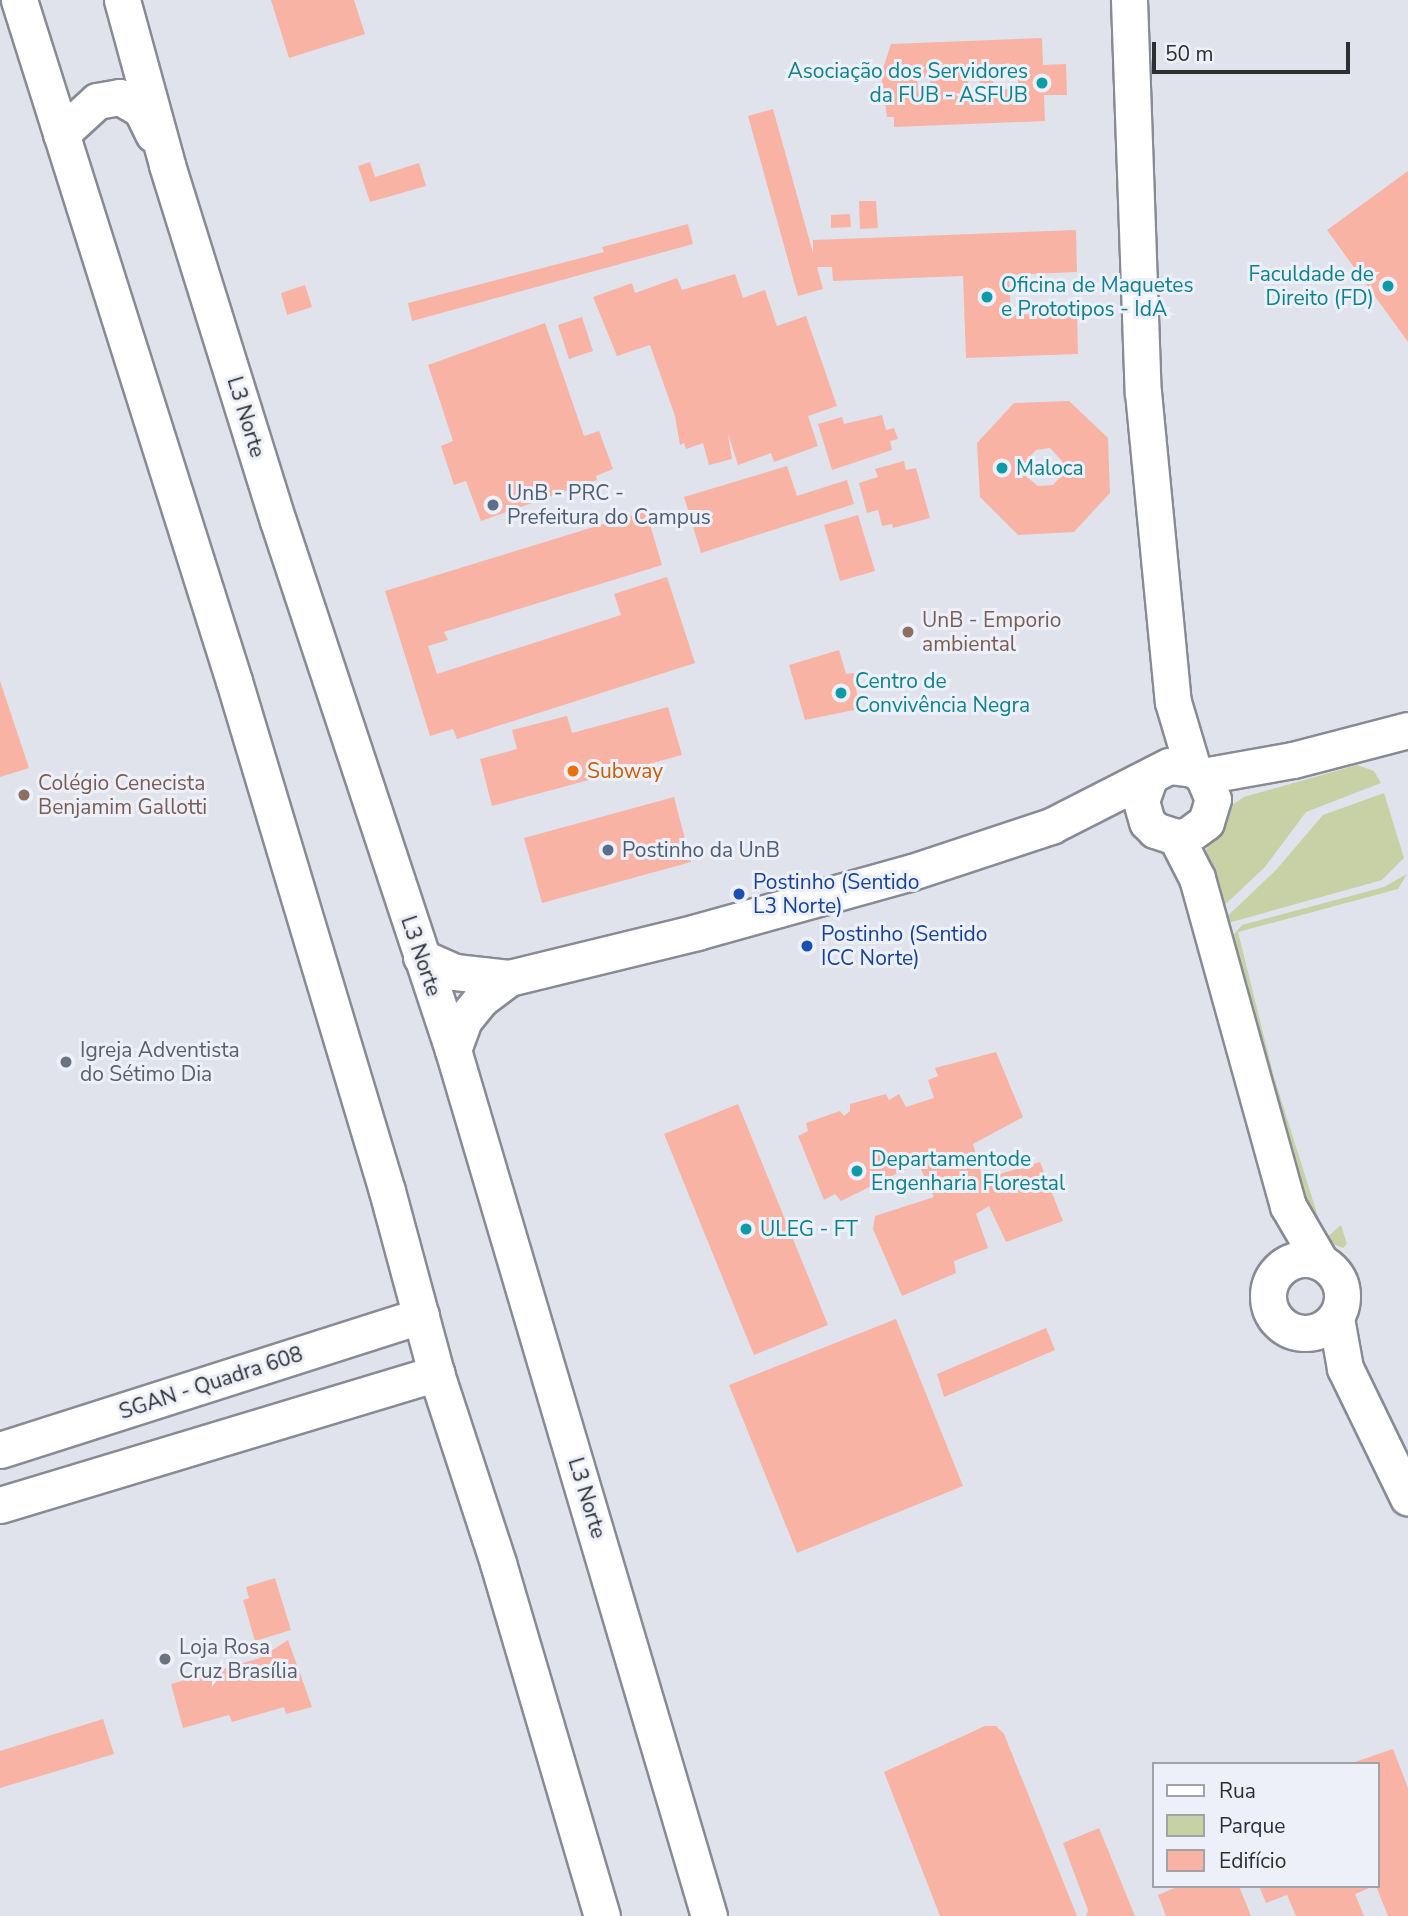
<!DOCTYPE html>
<html>
<head>
<meta charset="utf-8">
<style>
	body { margin:0 }
	#map { position:relative; width:1408px; height:1916px; overflow:hidden; background:#e0e3ec; font-family:"Nunito Sans",sans-serif }
	div>[style] { position:absolute }
	.green>* { inset:0; background:#c8d0a5 }
	.building>* { inset:0; background:#f8b3a5 }
	.roads { filter:drop-shadow(2px 0 #888b93) drop-shadow(-2px 0 #888b93) drop-shadow(0 2px #888b93) drop-shadow(0 -2px #888b93) }
	.secondary>* { height:35px; margin:-17.5px; padding:0 17.5px; transform-origin:17.5px; border-radius:17.5px; background:#fff }
	.secondary>.ring { margin:-17.5px; padding:0; box-sizing:content-box; background:none; border:35px solid #fff; border-radius:50% }
	.dots>* { width:19px; height:19px; translate:-50% -50%; box-sizing:border-box; border:4px solid #edf0f9; border-radius:50% }
	span { translate:-50% -50%; white-space:nowrap; text-align:center; line-height:1.15; -webkit-text-stroke:6px #edf0f9; paint-order:stroke }
	.culture-label { font-size:21px; color:#0d838f }
	.right { translate:-100% -50%; text-align:right }
	.left { translate:0 -50%; text-align:left }
	.street-label { font-size:21px; color:#2e2f32 }
	.service-label { font-size:21px; color:#4e5e75 }
	.education-label { font-size:21px; color:#785e54 }
	.food-label { font-size:21px; color:#c56008 }
	.transit-label { font-size:21px; color:#164399 }
	.worship-label { font-size:21px; color:#5b616d }
	.legend { position:absolute; left:1152px; top:1762px; width:228px; height:126px; box-sizing:border-box; background:#edf0f9; border:2px solid #a1a3a9; margin:0; padding:9px 12px; list-style:none; font-size:21px; color:#2e2f32 }
	.legend li { display:flex; align-items:center; gap:14px; height:35px }
	.legend b { width:35px; border:2px solid #a1a3a9 }
	.scale { position:absolute; left:1152px; top:42px; width:198px; height:32px; box-sizing:border-box; border:4px solid #2e2f32; border-top:0; padding-left:9px; font-size:21px; line-height:24px; white-space:nowrap; color:#2e2f32; -webkit-text-stroke:5px #edf0f9; paint-order:stroke }
</style>
</head>
<body>
<div id="map">
	<div class="green">
		<div style="clip-path:polygon(1357px 765px,1374px 771px,1381px 783px,1306px 812px,1265px 867px,1215px 914px,1206px 851px,1225px 810px,1244px 797px)"></div>
		<div style="clip-path:polygon(1384px 793px,1404px 858px,1382px 880px,1217px 926px,1276px 870px,1323px 815px)"></div>
		<div style="clip-path:polygon(1407px 874px,1398px 889px,1238px 932px,1274px 1077px,1325px 1239px,1341px 1225px,1347px 1244px,1343px 1248px,1312px 1235px,1230px 939px,1242px 925px,1384px 887px)"></div>
	</div>
	<div class="building">
		<div style="clip-path:polygon(271px 0,354px 0,365px 34px,289px 58px)"></div>
		<div style="clip-path:polygon(evenodd,1042px 38px,1043px 65px,1066px 64px,1067px 95px,1044px 95px,1045px 121px,894px 127px,894px 117px,887px 117px,881px 75px,891px 44px,1042px 38px,1018px 73px,1018px 88px,993px 90px,993px 74px,1018px 73px,1042px 38px,968px 75px,979px 75px,980px 90px,968px 90px,968px 75px,1042px 38px,917px 77px,930px 77px,930px 91px,918px 92px,917px 77px)"></div>
		<div style="clip-path:polygon(773px 109px,813px 253px,813px 240px,1076px 230px,1077px 272px,1009px 275px,1011px 315px,1077px 312px,1078px 354px,966px 358px,963px 276px,833px 281px,832px 267px,817px 267px,823px 289px,798px 296px,748px 116px)"></div>
		<div style="clip-path:polygon(370px 162px,375px 177px,419px 163px,426px 186px,370px 202px,358px 166px)"></div>
		<div style="clip-path:polygon(1408px 171px,1408px 342px,1327px 230px)"></div>
		<div style="clip-path:polygon(859px 201px,876px 201px,878px 228px,860px 229px)"></div>
		<div style="clip-path:polygon(850px 214px,851px 227px,831px 228px,831px 215px)"></div>
		<div style="clip-path:polygon(688px 224px,693px 244px,412px 321px,408px 303px,604px 252px,602px 247px)"></div>
		<div style="clip-path:polygon(735px 274px,743px 298px,765px 290px,777px 326px,806px 316px,837px 406px,808px 416px,818px 446px,774px 462px,771px 453px,738px 465px,728px 434px,732px 459px,709px 465px,703px 443px,686px 449px,684px 443px,680px 445px,675px 416px,650px 345px,617px 356px,593px 297px,632px 283px,635px 293px,677px 278px,682px 290px)"></div>
		<div style="clip-path:polygon(305px 285px,312px 307px,287px 315px,281px 293px)"></div>
		<div style="clip-path:polygon(582px 317px,593px 351px,569px 359px,558px 325px)"></div>
		<div style="clip-path:polygon(545px 323px,584px 436px,599px 431px,613px 469px,596px 476px,597px 480px,481px 521px,466px 481px,454px 485px,441px 446px,453px 441px,428px 365px)"></div>
		<div style="clip-path:polygon(evenodd,1069px 401px,1108px 438px,1110px 493px,1074px 532px,1018px 535px,980px 497px,977px 443px,1014px 403px,1069px 401px,1050px 448px,1062px 461px,1062px 475px,1053px 485px,1038px 486px,1026px 476px,1026px 461px,1036px 450px,1050px 448px)"></div>
		<div style="clip-path:polygon(882px 415px,886px 430px,894px 428px,898px 439px,890px 441px,892px 450px,832px 470px,818px 424px,842px 417px,844px 424px)"></div>
		<div style="clip-path:polygon(904px 461px,906px 470px,916px 468px,930px 518px,893px 528px,892px 524px,882px 526px,878px 510px,867px 513px,859px 483px,878px 477px,875px 469px)"></div>
		<div style="clip-path:polygon(787px 466px,797px 496px,847px 480px,854px 504px,701px 553px,684px 497px)"></div>
		<div style="clip-path:polygon(646px 511px,662px 565px,444px 632px,448px 640px,428px 646px,437px 674px,621px 615px,614px 594px,667px 577px,695px 663px,457px 739px,453px 729px,430px 736px,385px 591px)"></div>
		<div style="clip-path:polygon(858px 515px,875px 571px,840px 581px,824px 525px)"></div>
		<div style="clip-path:polygon(839px 650px,846px 674px,854px 673px,859px 709px,805px 720px,789px 665px)"></div>
		<div style="clip-path:polygon(0 681px,29px 768px,0 777px)"></div>
		<div style="clip-path:polygon(668px 707px,682px 755px,492px 806px,480px 759px,517px 749px,512px 730px,567px 716px,572px 733px)"></div>
		<div style="clip-path:polygon(674px 797px,691px 862px,542px 903px,524px 838px)"></div>
		<div style="clip-path:polygon(996px 1052px,1023px 1117px,973px 1144px,983px 1179px,1040px 1162px,1063px 1221px,1006px 1242px,989px 1206px,976px 1214px,988px 1248px,954px 1261px,956px 1273px,902px 1296px,873px 1229px,875px 1216px,934px 1197px,918px 1163px,841px 1201px,835px 1194px,824px 1200px,798px 1136px,808px 1131px,806px 1123px,840px 1111px,844px 1116px,850px 1111px,850px 1104px,886px 1094px,889px 1100px,899px 1094px,906px 1107px,934px 1098px,928px 1080px,938px 1076px,935px 1068px)"></div>
		<div style="clip-path:polygon(738px 1104px,828px 1325px,754px 1355px,664px 1134px)"></div>
		<div style="clip-path:polygon(896px 1319px,963px 1486px,797px 1553px,729px 1385px)"></div>
		<div style="clip-path:polygon(1046px 1328px,1055px 1350px,944px 1397px,937px 1374px)"></div>
		<div style="clip-path:polygon(275px 1578px,291px 1630px,255px 1641px,243px 1600px,249px 1598px,246px 1587px)"></div>
		<div style="clip-path:polygon(288px 1640px,312px 1707px,286px 1714px,284px 1707px,232px 1722px,229px 1715px,183px 1728px,171px 1684px,260px 1658px)"></div>
		<div style="clip-path:polygon(103px 1719px,114px 1754px,0 1788px,0 1751px)"></div>
		<div style="clip-path:polygon(985px 1726px,996px 1726px,1004px 1734px,1077px 1916px,940px 1916px,884px 1772px)"></div>
		<div style="clip-path:polygon(1393px 1749px,1408px 1788px,1408px 1916px,1388px 1916px,1376px 1886px,1378px 1764px,1349px 1764px)"></div>
		<div style="clip-path:polygon(1099px 1828px,1135px 1916px,1086px 1916px,1088px 1910px,1063px 1843px)"></div>
		<div style="clip-path:polygon(1179px 1886px,1239px 1886px,1251px 1916px,1166px 1916px,1158px 1895px)"></div>
		<div style="clip-path:polygon(1259px 1886px,1374px 1886px,1355px 1894px,1364px 1916px,1296px 1916px,1287px 1895px,1266px 1903px)"></div>
	</div>
	<div class="roads">
		<div class="secondary">
			<div style="left:19px;top:0;width:714px;rotate:72.48deg"></div>
			<div style="left:234px;top:681px;width:532px;rotate:73.3deg"></div>
			<div style="left:387px;top:1191px;width:188px;rotate:74.9deg"></div>
			<div style="left:436px;top:1373px;width:200px;rotate:71.9deg"></div>
			<div style="left:498px;top:1563px;width:368px;rotate:73.6deg"></div>
			<div style="left:122px;top:0;width:171px;rotate:74.7deg"></div>
			<div style="left:167px;top:165px;width:373px;rotate:72.7deg"></div>
			<div style="left:278px;top:521px;width:557px;rotate:71.7deg"></div>
			<div style="left:453px;top:1050px;width:903px;rotate:73.53deg"></div>
			<div style="left:1129px;top:0;width:392px;rotate:88deg"></div>
			<div style="left:1143px;top:392px;width:311px;rotate:84.5deg"></div>
			<div style="left:1173px;top:702px;width:70px;rotate:73.4deg"></div>
			<div style="left:61px;top:134px;width:49px;rotate:-42.5deg"></div>
			<div style="left:97px;top:101px;width:23px;rotate:-10deg"></div>
			<div style="left:120px;top:97px;width:24px;rotate:30deg"></div>
			<div style="left:141px;top:109px;width:28px;rotate:64deg"></div>
			<div style="left:1203px;top:776px;width:91px;rotate:-10.1deg"></div>
			<div style="left:1293px;top:760px;width:119px;rotate:-14.6deg"></div>
			<div style="left:1176px;top:837px;width:46px;rotate:62.9deg"></div>
			<div style="left:1197px;top:878px;width:340px;rotate:74.5deg"></div>
			<div style="left:1288px;top:1206px;width:64px;rotate:59.8deg"></div>
			<div style="left:421px;top:957px;width:37px;rotate:24deg"></div>
			<div style="left:455px;top:972px;width:54px;rotate:6.3deg"></div>
			<div style="left:509px;top:978px;width:194px;rotate:-13.7deg"></div>
			<div style="left:697px;top:932px;width:220px;rotate:-15.6deg"></div>
			<div style="left:909px;top:873px;width:150px;rotate:-18.3deg"></div>
			<div style="left:1051px;top:826px;width:132px;rotate:-27deg"></div>
			<div style="left:1169px;top:766px;width:24px;rotate:7deg"></div>
			<div style="left:1193px;top:769px;width:12px;rotate:35deg"></div>
			<div style="left:1203px;top:776px;width:25px;rotate:67deg"></div>
			<div style="left:1213px;top:799px;width:24px;rotate:107deg"></div>
			<div style="left:1206px;top:822px;width:24px;rotate:144deg"></div>
			<div style="left:1187px;top:836px;width:11px;rotate:175deg"></div>
			<div style="left:1176px;top:837px;width:22px;rotate:-162deg"></div>
			<div style="left:1155px;top:830px;width:11px;rotate:-135deg"></div>
			<div style="left:1147px;top:822px;width:22px;rotate:-106deg"></div>
			<div style="left:1141px;top:801px;width:23px;rotate:-70deg"></div>
			<div style="left:453px;top:1050px;width:32px;rotate:-70deg"></div>
			<div style="left:464px;top:1020px;width:27px;rotate:-51deg"></div>
			<div style="left:481px;top:999px;width:35px;rotate:-37deg"></div>
			<div class="ring" style="left:1268px;top:1259px;width:39px;height:39px"></div>
			<div style="left:1336px;top:1318px;width:51px;rotate:79.8deg"></div>
			<div style="left:1345px;top:1368px;width:144px;rotate:64.1deg"></div>
			<div style="left:0;top:1450px;width:442px;rotate:-17.7deg"></div>
			<div style="left:0;top:1505px;width:456px;rotate:-16.8deg"></div>
		</div>
	</div>
	<div class="dots">
		<div style="left:1042px;top:83px;background:#0f9aa8"></div>
		<div style="left:1388px;top:286px;background:#0f9aa8"></div>
		<div style="left:987px;top:297px;background:#0f9aa8"></div>
		<div style="left:1002px;top:468px;background:#0f9aa8"></div>
		<div style="left:493px;top:505px;background:#5c6f8a"></div>
		<div style="left:908px;top:632px;background:#8d6e63"></div>
		<div style="left:841px;top:693px;background:#0f9aa8"></div>
		<div style="left:573px;top:771px;background:#e8710a"></div>
		<div style="left:24px;top:795px;background:#8d6e63"></div>
		<div style="left:608px;top:850px;background:#5c6f8a"></div>
		<div style="left:739px;top:894px;background:#1a4fb4"></div>
		<div style="left:807px;top:946px;background:#1a4fb4"></div>
		<div style="left:66px;top:1062px;background:#6b7280"></div>
		<div style="left:857px;top:1171px;background:#0f9aa8"></div>
		<div style="left:746px;top:1229px;background:#0f9aa8"></div>
		<div style="left:165px;top:1659px;background:#6b7280"></div>
	</div>
	<div class="culture-label">
		<span class="right" style="left:1028px;top:83px">Asociação dos Servidores<br>da FUB - ASFUB</span>
		<span class="right" style="left:1374px;top:286px">Faculdade de<br>Direito (FD)</span>
		<span class="left" style="left:1001px;top:297px">Oficina de Maquetes<br>e Prototipos - IdA</span>
		<span class="left" style="left:1016px;top:468px">Maloca</span>
		<span class="left" style="left:855px;top:693px">Centro de<br>Convivência Negra</span>
		<span class="left" style="left:871px;top:1171px">Departamentode<br>Engenharia Florestal</span>
		<span class="left" style="left:760px;top:1229px">ULEG - FT</span>
	</div>
	<div class="street-label">
		<span style="left:246px;top:417px;rotate:73deg">L3 Norte</span>
		<span style="left:421px;top:956px;rotate:71deg">L3 Norte</span>
		<span style="left:211px;top:1383px;rotate:-18deg">SGAN - Quadra 608</span>
		<span style="left:587px;top:1498px;rotate:73deg">L3 Norte</span>
	</div>
	<div class="service-label">
		<span class="left" style="left:507px;top:505px">UnB - PRC -<br>Prefeitura do Campus</span>
		<span class="left" style="left:622px;top:850px">Postinho da UnB</span>
	</div>
	<div class="education-label">
		<span class="left" style="left:922px;top:632px">UnB - Emporio<br>ambiental</span>
		<span class="left" style="left:38px;top:795px">Colégio Cenecista<br>Benjamim Gallotti</span>
	</div>
	<div class="food-label">
		<span class="left" style="left:587px;top:771px">Subway</span>
	</div>
	<div class="transit-label">
		<span class="left" style="left:753px;top:894px">Postinho (Sentido<br>L3 Norte)</span>
		<span class="left" style="left:821px;top:946px">Postinho (Sentido<br>ICC Norte)</span>
	</div>
	<div class="worship-label">
		<span class="left" style="left:80px;top:1062px">Igreja Adventista<br>do Sétimo Dia</span>
		<span class="left" style="left:179px;top:1659px">Loja Rosa<br>Cruz Brasília</span>
	</div>
	<ul class="legend">
	<li><b style="height:9px;background:#fff"></b>Rua</li>
	<li><b style="height:19px;background:#c8d0a5"></b>Parque</li>
	<li><b style="height:19px;background:#f8b3a5"></b>Edifício</li>
	</ul>
	<div class="scale">50 m</div>
</div>
</body>
</html>
